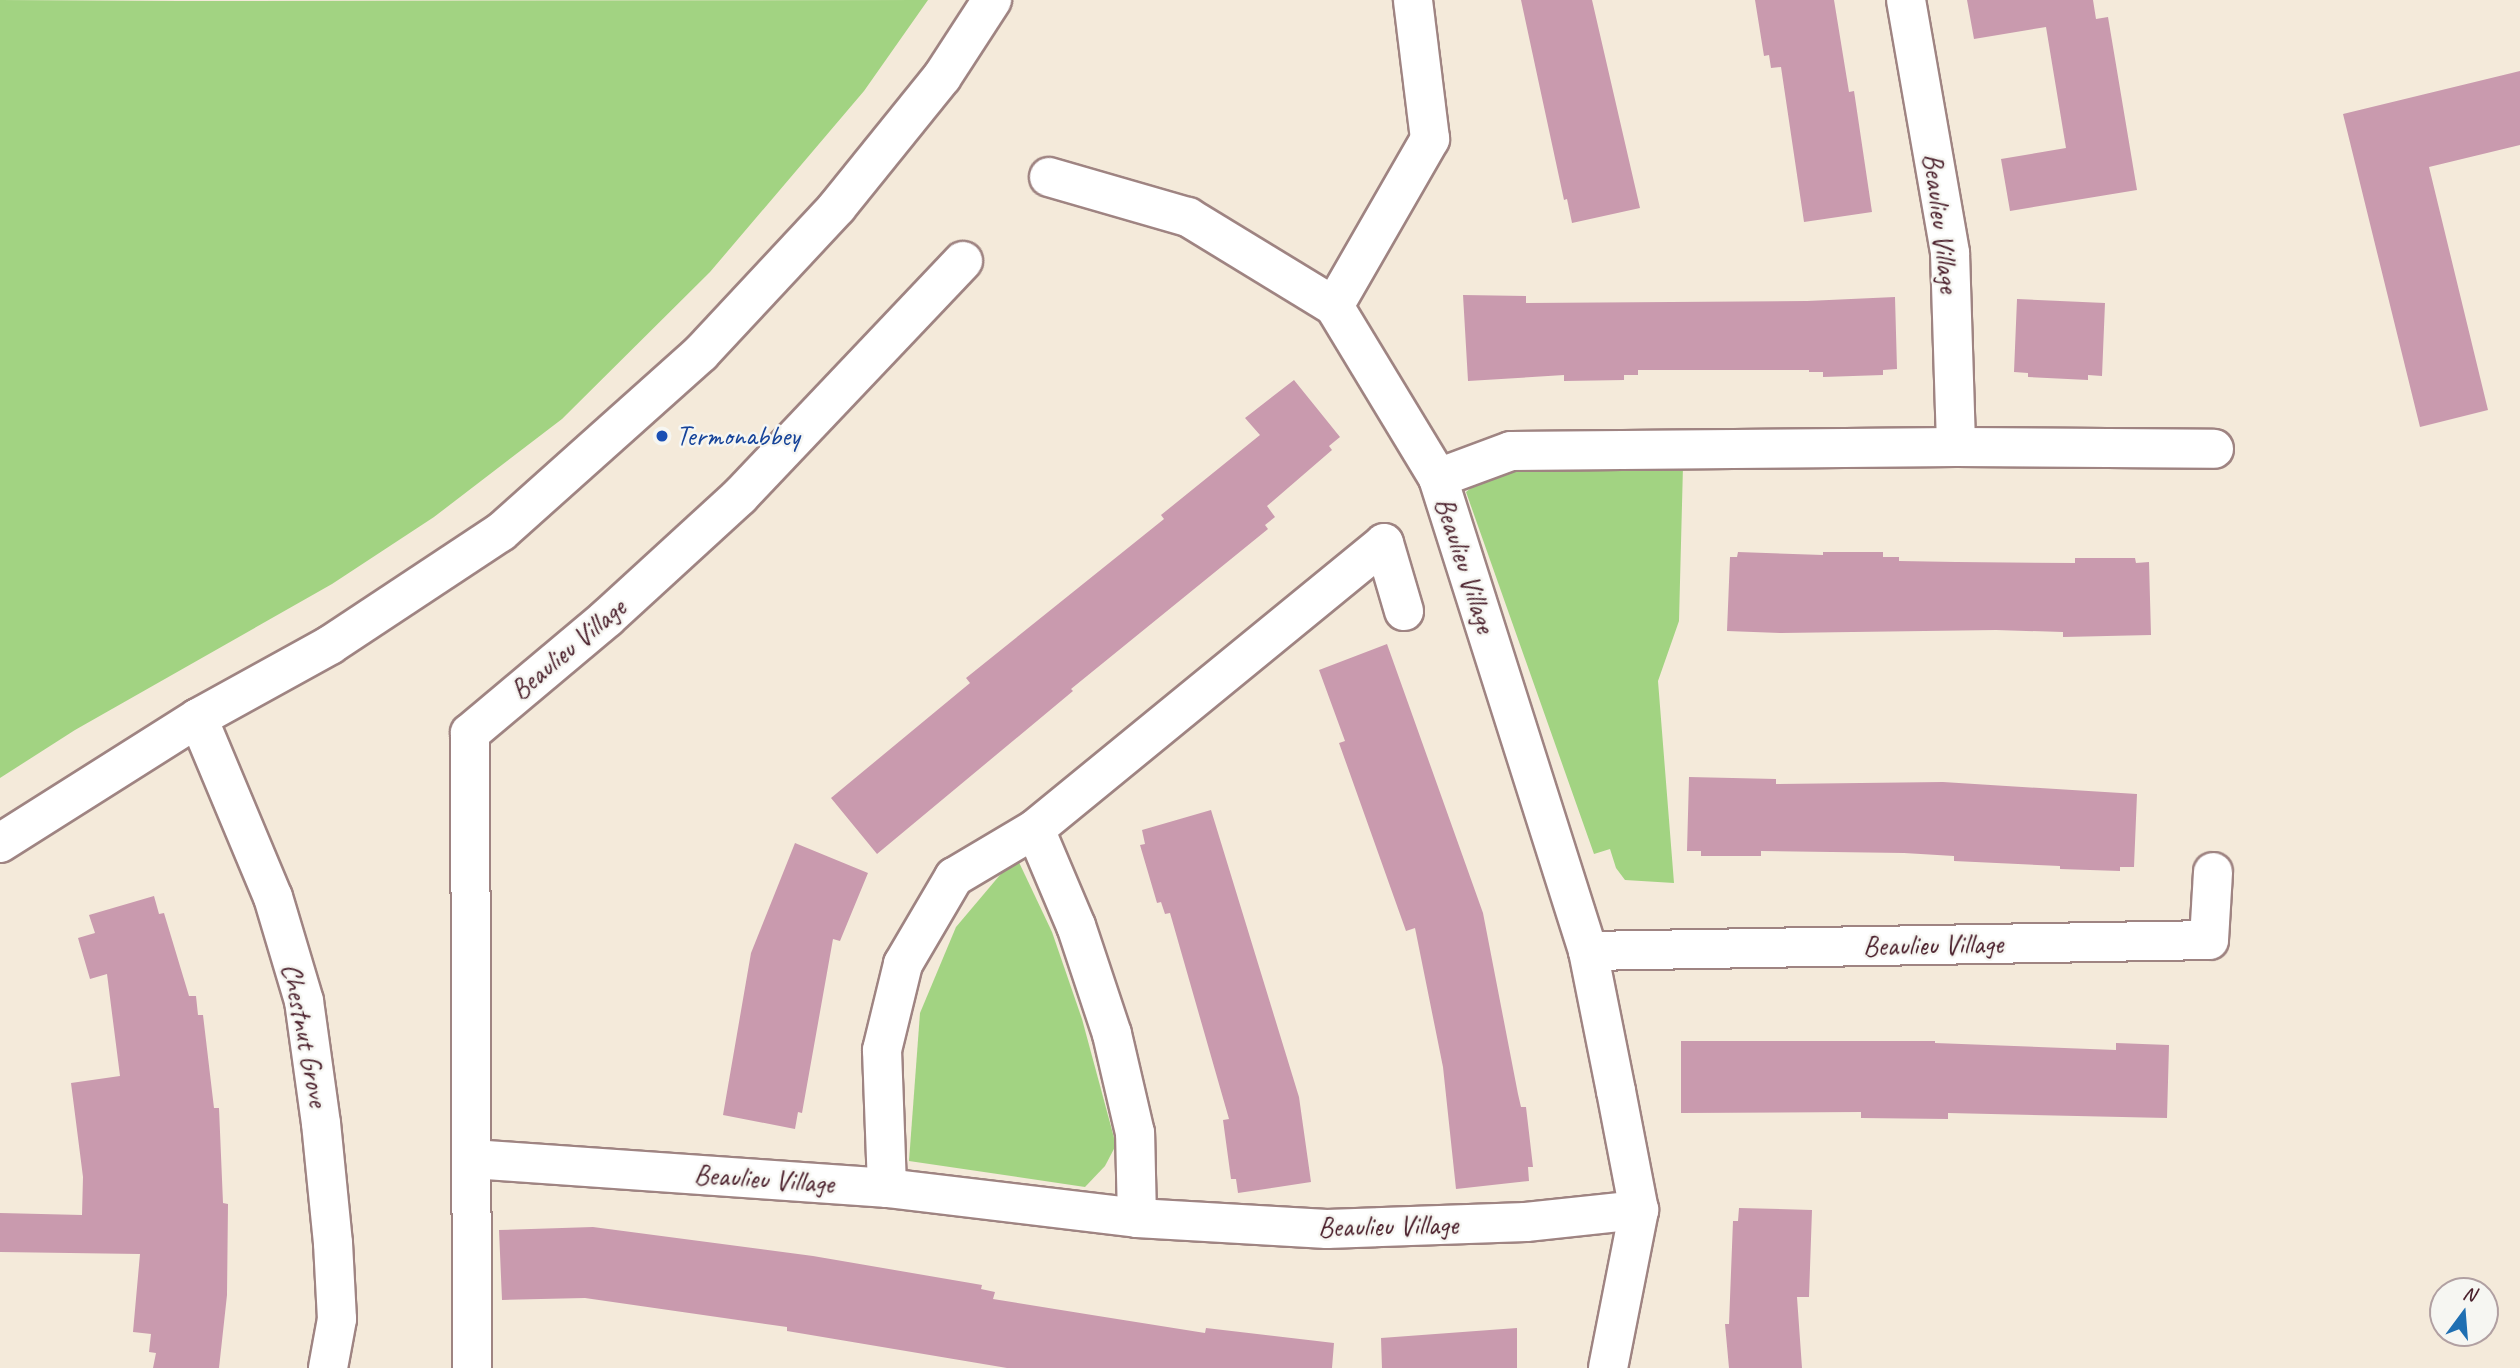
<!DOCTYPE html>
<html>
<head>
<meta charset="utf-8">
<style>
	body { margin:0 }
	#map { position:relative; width:2520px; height:1368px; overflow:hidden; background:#f4eada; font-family:Caveat,sans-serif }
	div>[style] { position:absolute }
	.green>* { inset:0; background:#a2d382 }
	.building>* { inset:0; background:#c99aae }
	.roads { filter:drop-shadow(2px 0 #9f8482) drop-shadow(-2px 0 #9f8482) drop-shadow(0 2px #9f8482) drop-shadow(0 -2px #9f8482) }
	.minor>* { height:38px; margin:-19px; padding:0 19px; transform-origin:19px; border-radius:19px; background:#fff }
	.dots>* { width:19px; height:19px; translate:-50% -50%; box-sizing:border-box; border:4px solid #f6f6f2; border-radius:50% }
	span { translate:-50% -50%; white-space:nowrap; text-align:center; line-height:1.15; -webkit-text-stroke:5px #f6f6f2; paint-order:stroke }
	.street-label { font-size:28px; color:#4a1f2b }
	.transit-label { font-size:28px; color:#164399 }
	.left { translate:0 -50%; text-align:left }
	.north { position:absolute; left:2429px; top:1277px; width:70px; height:70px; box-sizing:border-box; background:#f6f6f2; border:2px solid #b1a0a2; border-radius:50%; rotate:16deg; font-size:19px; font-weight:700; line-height:28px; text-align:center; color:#4a1f2b }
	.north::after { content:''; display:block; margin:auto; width:24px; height:32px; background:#1f6fb2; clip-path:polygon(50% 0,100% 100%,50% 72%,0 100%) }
</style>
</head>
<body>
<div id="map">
	<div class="green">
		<div style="clip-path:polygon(0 0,180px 1px,928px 0,864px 91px,710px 272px,562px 419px,434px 517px,332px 584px,75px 730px,0 778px)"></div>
		<div style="clip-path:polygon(1499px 465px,1683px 466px,1679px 621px,1658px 681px,1674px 883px,1625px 880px,1616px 868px,1610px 849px,1594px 854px,1466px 492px)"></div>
		<div style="clip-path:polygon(1016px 856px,1052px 932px,1082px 1019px,1116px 1145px,1105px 1166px,1085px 1187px,909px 1161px,920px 1013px,956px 927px)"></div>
	</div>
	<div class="building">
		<div style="clip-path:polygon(1521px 0,1592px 0,1640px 208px,1572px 223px,1567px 199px,1564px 200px)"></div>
		<div style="clip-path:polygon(1755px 0,1834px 0,1849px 92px,1854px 91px,1872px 212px,1804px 222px,1781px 67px,1771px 68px,1769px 55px,1764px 56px)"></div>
		<div style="clip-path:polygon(1967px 0,2093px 0,2096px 19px,2108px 17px,2137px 190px,2010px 211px,2001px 159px,2066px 148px,2046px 27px,1974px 39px)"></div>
		<div style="clip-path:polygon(2520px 71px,2520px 145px,2429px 167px,2488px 410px,2420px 427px,2343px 114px)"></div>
		<div style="clip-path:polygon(1463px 295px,1526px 296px,1526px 303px,1807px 301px,1895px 297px,1897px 369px,1883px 370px,1883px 375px,1823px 377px,1823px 372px,1809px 372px,1809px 370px,1638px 370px,1638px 375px,1624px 375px,1624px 380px,1564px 381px,1564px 375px,1468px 381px)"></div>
		<div style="clip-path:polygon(2017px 299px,2105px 303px,2102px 376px,2088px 375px,2088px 380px,2028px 377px,2028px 373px,2014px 372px)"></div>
		<div style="clip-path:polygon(1294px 380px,1340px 437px,1329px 446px,1332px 450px,1267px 506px,1275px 517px,1265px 525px,1268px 529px,1071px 689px,1073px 691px,877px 854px,831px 798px,970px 683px,966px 678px,1164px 519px,1161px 515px,1260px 435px,1245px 418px)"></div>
		<div style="clip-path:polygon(1738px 552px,1823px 555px,1823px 552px,1883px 552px,1883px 557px,1899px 557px,1899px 561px,1956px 562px,2075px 563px,2075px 558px,2135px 558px,2136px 563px,2149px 562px,2151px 635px,2063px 637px,2063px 632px,1996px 630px,1781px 633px,1727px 631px,1730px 557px,1737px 557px)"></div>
		<div style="clip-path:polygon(1387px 644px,1483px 913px,1518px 1094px,1521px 1107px,1526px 1107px,1533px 1167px,1528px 1167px,1529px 1181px,1456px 1189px,1443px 1067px,1415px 928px,1406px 931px,1339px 743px,1345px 741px,1319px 670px)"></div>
		<div style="clip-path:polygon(1689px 777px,1776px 779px,1776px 784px,1943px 782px,2137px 794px,2134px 867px,2120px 867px,2120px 871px,2060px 869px,2060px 866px,1954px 861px,1954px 856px,1904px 853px,1761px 851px,1761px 856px,1701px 856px,1701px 851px,1687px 851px)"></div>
		<div style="clip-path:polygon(1211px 810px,1299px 1097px,1311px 1182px,1238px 1193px,1236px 1179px,1231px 1179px,1223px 1120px,1229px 1119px,1170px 913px,1165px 914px,1161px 902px,1157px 903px,1140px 845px,1145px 844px,1142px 830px)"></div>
		<div style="clip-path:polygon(795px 843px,868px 873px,840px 941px,833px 939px,802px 1113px,798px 1112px,795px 1129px,723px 1115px,751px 953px)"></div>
		<div style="clip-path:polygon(154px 896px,159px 914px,164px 913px,189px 996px,196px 996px,198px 1015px,203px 1015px,214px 1108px,219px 1108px,223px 1203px,228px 1204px,227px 1295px,219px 1368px,153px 1368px,156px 1353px,149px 1352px,151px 1334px,133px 1332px,140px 1254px,0 1252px,0 1213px,82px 1215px,83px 1177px,71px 1083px,120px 1076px,107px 974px,90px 979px,78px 938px,95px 933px,89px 915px)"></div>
		<div style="clip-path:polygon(1681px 1041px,1935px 1041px,1935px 1043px,2116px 1050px,2116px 1043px,2169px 1045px,2167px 1118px,1948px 1113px,1948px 1119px,1861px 1118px,1861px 1112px,1681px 1113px)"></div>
		<div style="clip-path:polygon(1739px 1208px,1812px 1210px,1809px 1297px,1797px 1297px,1802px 1368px,1729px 1368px,1725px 1324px,1729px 1324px,1733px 1221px,1738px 1221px)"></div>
		<div style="clip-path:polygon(593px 1227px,813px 1256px,982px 1285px,981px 1289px,995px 1292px,993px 1299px,1092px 1315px,1205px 1333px,1206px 1328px,1334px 1343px,1332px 1368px,1007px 1368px,787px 1331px,787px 1327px,585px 1298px,502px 1300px,499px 1230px)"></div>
		<div style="clip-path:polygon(1517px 1328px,1517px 1368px,1382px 1368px,1381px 1338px)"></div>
	</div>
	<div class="roads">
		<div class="minor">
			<div style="left:1906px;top:0;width:257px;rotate:80.1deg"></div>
			<div style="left:1950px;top:253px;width:194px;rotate:88.2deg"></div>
			<div style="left:1049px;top:177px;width:145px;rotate:16.1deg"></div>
			<div style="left:1188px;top:217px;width:171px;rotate:31.4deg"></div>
			<div style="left:1334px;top:306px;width:201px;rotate:58.8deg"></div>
			<div style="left:1438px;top:478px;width:496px;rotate:72.4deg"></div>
			<div style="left:1588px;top:951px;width:143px;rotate:78.7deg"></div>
			<div style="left:1616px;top:1091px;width:121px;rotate:79.1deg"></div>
			<div style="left:1639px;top:1210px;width:161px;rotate:101.1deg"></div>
			<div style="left:1334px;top:306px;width:193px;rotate:-60.1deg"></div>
			<div style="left:1430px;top:139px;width:140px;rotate:-97deg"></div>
			<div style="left:1438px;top:478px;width:78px;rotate:-20.3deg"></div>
			<div style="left:1511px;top:451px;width:445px;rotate:-0.5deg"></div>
			<div style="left:1956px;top:447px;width:258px;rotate:0.4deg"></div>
			<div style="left:198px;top:718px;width:194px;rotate:67.3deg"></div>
			<div style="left:273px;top:897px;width:109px;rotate:73.4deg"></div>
			<div style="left:304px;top:1001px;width:123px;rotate:82.1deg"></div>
			<div style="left:321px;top:1123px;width:121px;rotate:84.3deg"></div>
			<div style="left:333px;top:1243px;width:76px;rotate:87deg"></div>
			<div style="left:337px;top:1319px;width:50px;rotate:100.4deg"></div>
			<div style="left:1035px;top:829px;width:451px;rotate:-39.3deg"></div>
			<div style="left:1384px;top:543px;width:71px;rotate:73.6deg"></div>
			<div style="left:0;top:843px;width:234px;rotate:-32.3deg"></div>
			<div style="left:198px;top:718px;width:151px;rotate:-28.9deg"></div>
			<div style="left:330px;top:645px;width:205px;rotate:-33.5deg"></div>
			<div style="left:501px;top:532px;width:268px;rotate:-41.8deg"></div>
			<div style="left:701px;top:353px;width:200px;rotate:-47deg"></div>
			<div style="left:837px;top:207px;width:167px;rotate:-51.1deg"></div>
			<div style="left:942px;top:77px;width:92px;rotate:-57deg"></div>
			<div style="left:1588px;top:951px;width:621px;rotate:-1.01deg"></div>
			<div style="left:2209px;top:940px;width:68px;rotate:-86.6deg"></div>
			<div style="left:473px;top:1159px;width:415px;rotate:4deg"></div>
			<div style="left:1137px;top:1218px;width:85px;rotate:-91.3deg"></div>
			<div style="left:1135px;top:1133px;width:102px;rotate:-103.1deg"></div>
			<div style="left:1112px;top:1034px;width:114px;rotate:-108.4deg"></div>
			<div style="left:1076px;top:926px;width:105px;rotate:-112.9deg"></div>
			<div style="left:1035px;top:829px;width:94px;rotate:149.3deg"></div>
			<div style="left:954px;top:877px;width:101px;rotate:120.4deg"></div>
			<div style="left:903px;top:964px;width:89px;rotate:103.7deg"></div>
			<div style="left:882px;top:1050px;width:138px;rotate:87.9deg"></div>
			<div style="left:887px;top:1188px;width:252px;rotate:6.8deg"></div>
			<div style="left:1137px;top:1218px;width:190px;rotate:3.3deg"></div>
			<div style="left:1327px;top:1229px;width:199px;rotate:-2deg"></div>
			<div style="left:1526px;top:1222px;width:114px;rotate:-6.1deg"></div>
			<div style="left:472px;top:1368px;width:635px;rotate:-90.18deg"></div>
			<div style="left:470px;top:733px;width:179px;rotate:-40deg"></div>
			<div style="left:607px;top:618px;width:180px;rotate:-42.5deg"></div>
			<div style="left:740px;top:496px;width:324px;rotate:-46.5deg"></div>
		</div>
	</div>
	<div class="dots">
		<div style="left:662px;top:436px;background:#1a4fb4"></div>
	</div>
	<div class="street-label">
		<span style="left:1941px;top:223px;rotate:83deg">Beaulieu Village</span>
		<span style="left:1465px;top:565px;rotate:72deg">Beaulieu Village</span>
		<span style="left:568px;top:649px;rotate:-40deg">Beaulieu Village</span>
		<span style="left:1933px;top:945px;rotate:-1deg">Beaulieu Village</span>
		<span style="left:305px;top:1035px;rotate:79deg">Chestnut Grove</span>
		<span style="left:764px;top:1179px;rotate:4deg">Beaulieu Village</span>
		<span style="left:1388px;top:1226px;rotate:-1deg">Beaulieu Village</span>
	</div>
	<div class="transit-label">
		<span class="left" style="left:676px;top:436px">Termonabbey</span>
	</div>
	<div class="north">N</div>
</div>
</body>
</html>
